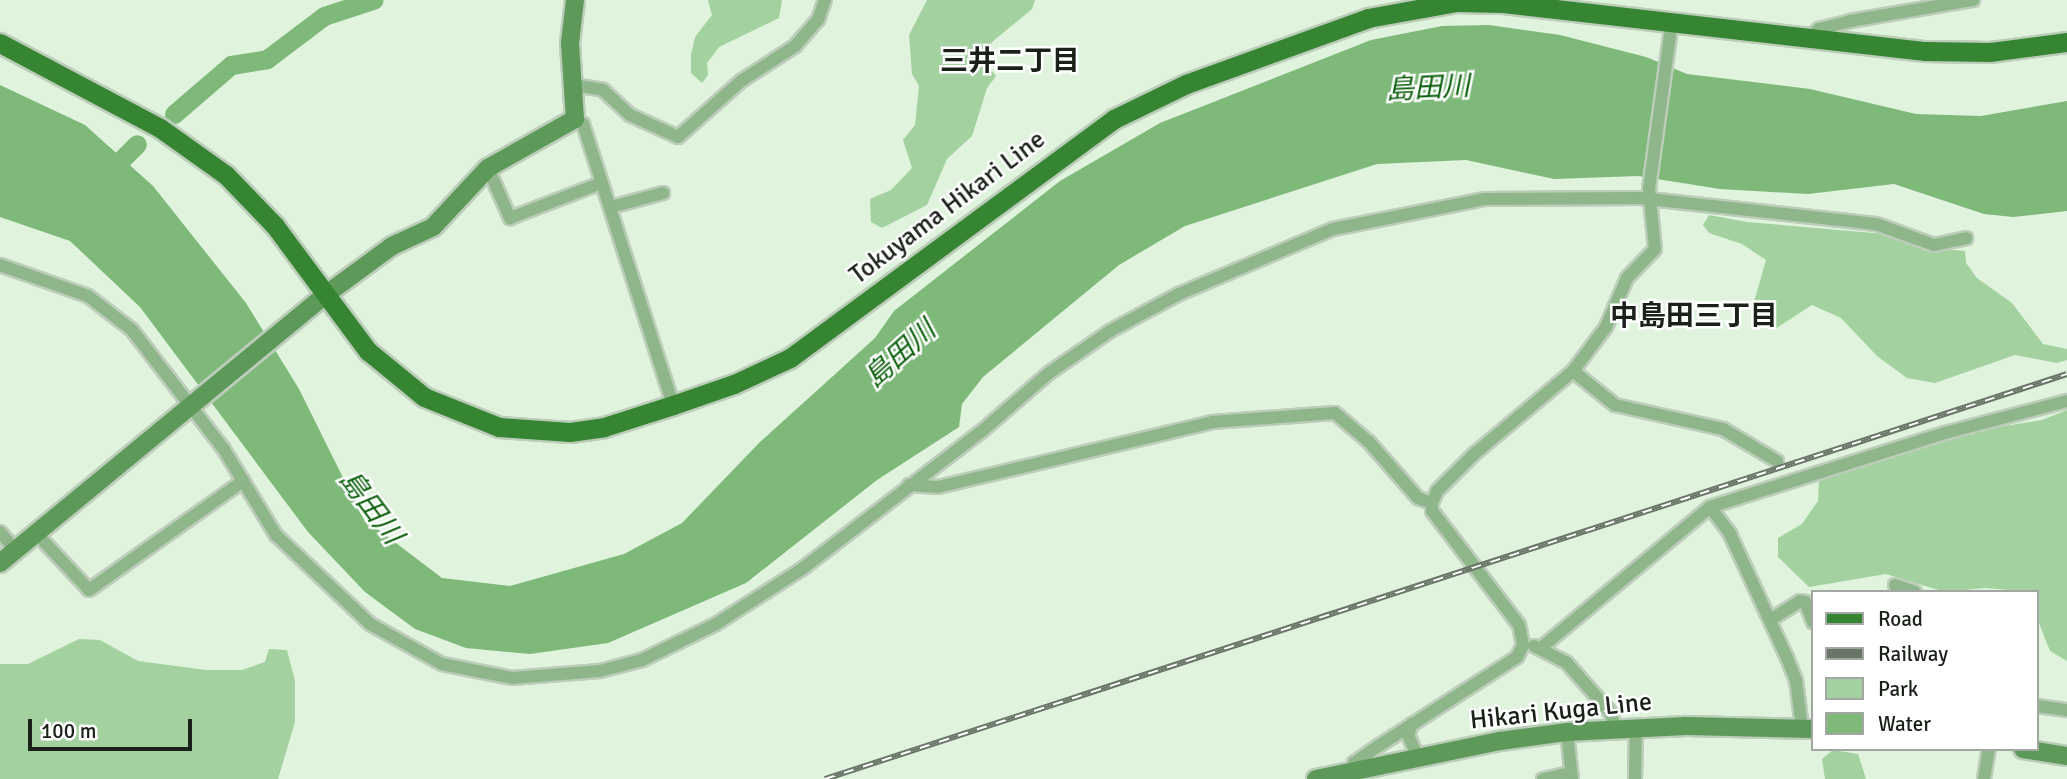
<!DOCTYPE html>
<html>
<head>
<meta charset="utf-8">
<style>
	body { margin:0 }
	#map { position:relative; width:2067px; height:779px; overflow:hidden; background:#dff3dd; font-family:Signika,"Noto Sans JP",sans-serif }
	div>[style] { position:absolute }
	.green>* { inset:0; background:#a3d19f }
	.water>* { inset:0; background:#7eb97a }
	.river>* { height:19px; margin:-9.5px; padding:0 9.5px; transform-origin:9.5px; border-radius:9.5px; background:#7eb97a }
	.roads { filter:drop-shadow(2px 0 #bccdba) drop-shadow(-2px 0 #bccdba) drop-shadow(0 2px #bccdba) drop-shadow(0 -2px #bccdba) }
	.street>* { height:12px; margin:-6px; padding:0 6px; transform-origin:6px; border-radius:6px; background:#8eb68a }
	.secondary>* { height:18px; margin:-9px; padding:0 9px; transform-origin:9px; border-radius:9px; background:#5d9a59 }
	.primary>* { height:19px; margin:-9.5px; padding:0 9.5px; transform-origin:9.5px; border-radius:9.5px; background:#368532 }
	.rail>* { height:6px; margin-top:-3px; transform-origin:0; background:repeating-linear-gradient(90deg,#fff 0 10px,#697567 0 20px); box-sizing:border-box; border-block:2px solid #697567 }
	span { translate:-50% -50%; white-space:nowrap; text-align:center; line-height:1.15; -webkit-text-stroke:5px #fff; paint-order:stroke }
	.street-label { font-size:26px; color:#1a2119 }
	.neighbourhood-label { font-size:28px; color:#1a2119; font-weight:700 }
	.water-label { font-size:28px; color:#075e08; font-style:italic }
	.legend { position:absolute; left:1811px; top:590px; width:228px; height:161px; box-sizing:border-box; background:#fff; border:2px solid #a3a6a3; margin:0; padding:9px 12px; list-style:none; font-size:21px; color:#1a2119 }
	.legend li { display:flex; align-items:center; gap:14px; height:35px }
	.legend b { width:35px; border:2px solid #a3a6a3 }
	.scale { position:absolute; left:28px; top:719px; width:164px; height:32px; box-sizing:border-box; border:4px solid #1a2119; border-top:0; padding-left:9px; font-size:21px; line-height:24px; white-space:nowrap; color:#1a2119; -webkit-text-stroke:5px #fff; paint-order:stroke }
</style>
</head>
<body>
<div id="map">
	<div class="green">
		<div style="clip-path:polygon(708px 0,782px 0,779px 18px,719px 47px,707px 63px,708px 75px,702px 83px,691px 73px,691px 55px,695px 37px,712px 15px)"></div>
		<div style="clip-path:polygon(927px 0,1035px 0,1032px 9px,992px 42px,986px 64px,996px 76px,987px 88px,972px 136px,947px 159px,927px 205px,882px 228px,871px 222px,870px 199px,891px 190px,912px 168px,903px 140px,915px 125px,919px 86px,912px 74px,909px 35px)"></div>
		<div style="clip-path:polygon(1709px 215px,1747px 222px,1885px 234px,1917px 247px,1965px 251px,1966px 263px,1977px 278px,2012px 303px,2043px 344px,2067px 349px,2067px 360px,2057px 363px,2015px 355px,1935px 383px,1907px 378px,1877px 356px,1841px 318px,1812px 305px,1775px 329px,1759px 322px,1754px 302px,1766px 260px,1742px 244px,1709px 233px,1703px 225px)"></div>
		<div style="clip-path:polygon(2067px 410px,2067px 661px,2050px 651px,2037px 618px,2037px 592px,1984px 588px,1945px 592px,1886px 574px,1809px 587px,1778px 557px,1778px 538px,1802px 524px,1818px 501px,1819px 481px,1824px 476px,1968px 432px,2042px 420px)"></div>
		<div style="clip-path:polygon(79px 639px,100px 640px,138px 661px,206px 670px,242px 670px,265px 662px,269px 649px,287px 650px,295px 681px,295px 722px,278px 779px,0 779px,0 664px,28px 664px)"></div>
		<div style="clip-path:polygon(1833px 750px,1858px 754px,1866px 779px,1825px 779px,1822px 759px)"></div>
	</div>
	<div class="water">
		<div style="clip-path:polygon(1489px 25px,1560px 35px,1646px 57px,1687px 74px,1810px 89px,1916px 114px,1981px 116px,2067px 101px,2067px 211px,2013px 217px,1984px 214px,1894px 184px,1808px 194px,1720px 189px,1638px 176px,1554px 179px,1466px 160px,1377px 164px,1185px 226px,1119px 265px,983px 377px,962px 404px,959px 427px,877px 480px,746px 583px,608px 643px,530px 654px,466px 648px,415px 629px,365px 592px,308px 532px,140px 307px,70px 241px,0 217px,0 85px,85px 125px,153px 186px,246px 303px,299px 389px,363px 518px,442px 578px,510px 586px,624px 554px,682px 523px,760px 442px,875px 338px,894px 311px,1060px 181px,1160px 123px,1371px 40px,1442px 26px)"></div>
	</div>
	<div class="river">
		<div style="left:174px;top:114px;width:75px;rotate:-40.7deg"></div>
		<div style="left:231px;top:65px;width:36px;rotate:-9deg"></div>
		<div style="left:267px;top:59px;width:71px;rotate:-37deg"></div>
		<div style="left:324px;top:16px;width:52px;rotate:-18.1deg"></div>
		<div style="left:105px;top:176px;width:45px;rotate:-45deg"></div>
	</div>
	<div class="roads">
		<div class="street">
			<div style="left:1810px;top:38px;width:13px;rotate:-45deg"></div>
			<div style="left:1819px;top:29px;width:32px;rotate:-14deg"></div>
			<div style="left:1850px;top:21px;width:125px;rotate:-9.7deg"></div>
			<div style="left:573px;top:85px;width:30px;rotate:9deg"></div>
			<div style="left:603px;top:90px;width:37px;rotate:43deg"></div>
			<div style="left:630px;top:115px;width:53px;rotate:24.6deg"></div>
			<div style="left:678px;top:137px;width:84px;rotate:-41.6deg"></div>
			<div style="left:741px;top:81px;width:64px;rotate:-32.9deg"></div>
			<div style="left:795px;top:46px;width:35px;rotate:-49deg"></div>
			<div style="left:818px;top:20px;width:21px;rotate:-71deg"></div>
			<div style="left:575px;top:119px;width:9px;rotate:32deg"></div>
			<div style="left:583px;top:124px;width:295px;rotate:72.2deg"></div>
			<div style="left:488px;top:168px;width:55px;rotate:66.3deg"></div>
			<div style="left:510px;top:218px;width:97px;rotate:-21deg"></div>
			<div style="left:611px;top:207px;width:54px;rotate:-15.1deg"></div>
			<div style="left:0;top:265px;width:93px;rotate:19.4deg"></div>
			<div style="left:88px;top:296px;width:56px;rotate:37.7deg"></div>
			<div style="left:132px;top:330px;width:149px;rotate:52.4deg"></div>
			<div style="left:223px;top:448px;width:102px;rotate:58.7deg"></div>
			<div style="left:276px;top:535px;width:129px;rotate:43.4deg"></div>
			<div style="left:370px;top:624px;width:82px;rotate:29.1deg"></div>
			<div style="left:442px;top:664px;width:71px;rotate:11.3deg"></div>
			<div style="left:512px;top:678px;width:88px;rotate:-4.5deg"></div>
			<div style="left:600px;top:671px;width:43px;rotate:-14.7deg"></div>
			<div style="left:642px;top:660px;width:82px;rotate:-25.9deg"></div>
			<div style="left:716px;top:624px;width:102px;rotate:-32.6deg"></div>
			<div style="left:802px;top:569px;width:227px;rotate:-37.5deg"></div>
			<div style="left:982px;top:431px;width:89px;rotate:-40.9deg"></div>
			<div style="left:1049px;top:373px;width:74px;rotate:-34.5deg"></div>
			<div style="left:1110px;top:331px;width:78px;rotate:-28.2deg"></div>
			<div style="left:1179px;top:294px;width:167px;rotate:-22.9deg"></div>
			<div style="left:1333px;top:229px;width:154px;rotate:-11.2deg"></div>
			<div style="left:1484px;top:199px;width:156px;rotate:-0.4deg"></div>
			<div style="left:1640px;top:198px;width:237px;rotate:6.3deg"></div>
			<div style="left:1876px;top:224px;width:62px;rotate:19.9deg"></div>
			<div style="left:1934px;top:245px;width:33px;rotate:-12deg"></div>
			<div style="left:1573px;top:371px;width:54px;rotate:39deg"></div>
			<div style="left:1615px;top:405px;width:111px;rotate:12.5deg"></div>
			<div style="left:1723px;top:429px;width:63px;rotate:30.7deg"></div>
			<div style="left:909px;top:485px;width:29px;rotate:4deg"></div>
			<div style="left:938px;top:487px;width:282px;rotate:-13.3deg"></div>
			<div style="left:1212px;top:422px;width:123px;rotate:-4.2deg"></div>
			<div style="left:1335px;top:413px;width:45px;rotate:40.5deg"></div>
			<div style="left:1369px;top:442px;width:74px;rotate:48.8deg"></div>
			<div style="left:1418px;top:498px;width:15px;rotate:20deg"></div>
			<div style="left:1710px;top:507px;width:34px;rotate:53deg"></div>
			<div style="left:1730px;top:534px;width:136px;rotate:65.3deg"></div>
			<div style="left:1787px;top:658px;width:24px;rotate:68deg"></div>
			<div style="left:1796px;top:680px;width:48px;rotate:82.9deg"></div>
			<div style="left:0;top:532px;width:23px;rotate:50deg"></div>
			<div style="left:35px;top:532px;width:79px;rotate:47deg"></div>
			<div style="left:89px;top:590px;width:189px;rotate:-35.3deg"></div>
			<div style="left:1895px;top:585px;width:21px;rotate:19deg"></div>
			<div style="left:1770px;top:620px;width:36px;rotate:-32deg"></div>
			<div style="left:1800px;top:601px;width:5px;rotate:11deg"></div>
			<div style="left:1805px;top:602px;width:22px;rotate:68deg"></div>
			<div style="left:1534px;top:646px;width:36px;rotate:27deg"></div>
			<div style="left:1566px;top:662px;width:68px;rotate:48.6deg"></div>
			<div style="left:1611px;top:713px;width:16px;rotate:76deg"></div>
			<div style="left:1542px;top:647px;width:219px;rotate:-39.8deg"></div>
			<div style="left:1710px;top:507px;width:246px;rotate:-17.5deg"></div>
			<div style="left:1945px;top:433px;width:126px;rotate:-14.7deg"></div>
			<div style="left:2037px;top:706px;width:30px;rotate:8deg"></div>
			<div style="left:1412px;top:724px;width:12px;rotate:110deg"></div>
			<div style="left:1408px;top:735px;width:24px;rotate:66deg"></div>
			<div style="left:1567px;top:732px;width:47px;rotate:83.9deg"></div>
			<div style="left:1351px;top:771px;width:9px;rotate:-69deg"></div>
			<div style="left:1354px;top:763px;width:32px;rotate:-35deg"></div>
			<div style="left:1380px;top:745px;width:163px;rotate:-32.7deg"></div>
			<div style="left:1517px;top:657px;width:13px;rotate:-63deg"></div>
			<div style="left:1523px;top:645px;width:20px;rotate:-101deg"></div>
			<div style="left:1519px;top:625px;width:143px;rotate:-127.3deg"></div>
			<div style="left:1432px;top:511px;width:8px;rotate:-90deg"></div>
			<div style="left:1432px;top:503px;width:13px;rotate:-67deg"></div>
			<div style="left:1437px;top:491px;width:51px;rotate:-45deg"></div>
			<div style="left:1473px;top:455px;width:131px;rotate:-40deg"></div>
			<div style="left:1573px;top:371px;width:55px;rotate:-53.1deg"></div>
			<div style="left:1606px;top:327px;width:53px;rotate:-66.8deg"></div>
			<div style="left:1627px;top:278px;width:40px;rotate:-46deg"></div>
			<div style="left:1655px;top:249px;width:60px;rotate:-95.7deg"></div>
			<div style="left:1649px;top:189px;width:171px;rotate:-82.2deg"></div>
			<div style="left:1543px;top:779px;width:29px;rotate:-12deg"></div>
			<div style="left:1635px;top:779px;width:51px;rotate:-88.9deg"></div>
			<div style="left:1984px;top:779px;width:30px;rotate:-81deg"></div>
		</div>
		<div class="secondary">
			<div style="left:0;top:563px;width:420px;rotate:-39.5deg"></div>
			<div style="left:324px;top:296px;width:84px;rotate:-36.3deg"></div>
			<div style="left:392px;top:246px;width:45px;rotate:-24.9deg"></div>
			<div style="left:433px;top:227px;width:81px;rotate:-47deg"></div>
			<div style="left:488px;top:168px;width:100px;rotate:-29.4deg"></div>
			<div style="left:575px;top:119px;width:76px;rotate:-93.8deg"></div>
			<div style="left:570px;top:43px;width:43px;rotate:-83.4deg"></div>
			<div style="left:2023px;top:749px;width:45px;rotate:9deg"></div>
			<div style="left:1316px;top:779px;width:188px;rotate:-11.7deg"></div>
			<div style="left:1500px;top:741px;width:68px;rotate:-7.7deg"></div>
			<div style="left:1567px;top:732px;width:119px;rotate:-2.9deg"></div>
			<div style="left:1686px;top:726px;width:127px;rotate:1.4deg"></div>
		</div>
		<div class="primary">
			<div style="left:0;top:43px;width:181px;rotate:28deg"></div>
			<div style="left:160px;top:128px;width:81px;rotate:35.5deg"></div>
			<div style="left:226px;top:175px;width:71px;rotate:46.1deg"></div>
			<div style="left:275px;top:226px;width:156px;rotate:53.4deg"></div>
			<div style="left:368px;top:351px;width:72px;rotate:39.4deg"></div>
			<div style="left:424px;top:397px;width:81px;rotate:21.8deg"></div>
			<div style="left:499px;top:427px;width:71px;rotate:4deg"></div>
			<div style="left:570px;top:432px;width:34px;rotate:-8deg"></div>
			<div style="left:604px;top:427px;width:72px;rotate:-17.7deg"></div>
			<div style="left:673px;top:405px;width:65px;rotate:-19deg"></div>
			<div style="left:734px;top:384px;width:62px;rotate:-24.9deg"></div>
			<div style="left:790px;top:358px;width:403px;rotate:-36.4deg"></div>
			<div style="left:1114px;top:119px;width:80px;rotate:-25.9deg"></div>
			<div style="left:1186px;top:84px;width:194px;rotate:-19.9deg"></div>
			<div style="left:1368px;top:18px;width:89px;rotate:-10.3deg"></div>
			<div style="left:1456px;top:2px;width:47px;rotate:1.2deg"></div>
			<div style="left:1503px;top:3px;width:425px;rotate:6.5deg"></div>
			<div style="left:1925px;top:51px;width:65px;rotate:0.9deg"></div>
			<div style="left:1990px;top:52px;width:78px;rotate:-7.4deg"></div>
		</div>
	</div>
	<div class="rail">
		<div style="left:825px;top:779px;width:1306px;rotate:-18.06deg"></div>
	</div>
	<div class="street-label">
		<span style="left:948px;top:208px;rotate:-37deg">Tokuyama Hikari Line</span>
		<span style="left:1561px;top:712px;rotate:-6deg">Hikari Kuga Line</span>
	</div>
	<div class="neighbourhood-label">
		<span style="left:1010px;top:61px">三井二丁目</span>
		<span style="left:1694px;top:316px">中島田三丁目</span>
	</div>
	<div class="water-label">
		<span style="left:1428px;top:88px;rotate:-3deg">島田川</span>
		<span style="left:900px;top:354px;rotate:-42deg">島田川</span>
		<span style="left:371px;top:507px;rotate:53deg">島田川</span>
	</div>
	<ul class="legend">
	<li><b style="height:9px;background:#368532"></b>Road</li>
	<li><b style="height:9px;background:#697567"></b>Railway</li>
	<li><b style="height:19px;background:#a3d19f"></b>Park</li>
	<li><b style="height:19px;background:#7eb97a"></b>Water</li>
	</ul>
	<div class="scale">100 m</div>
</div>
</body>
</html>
